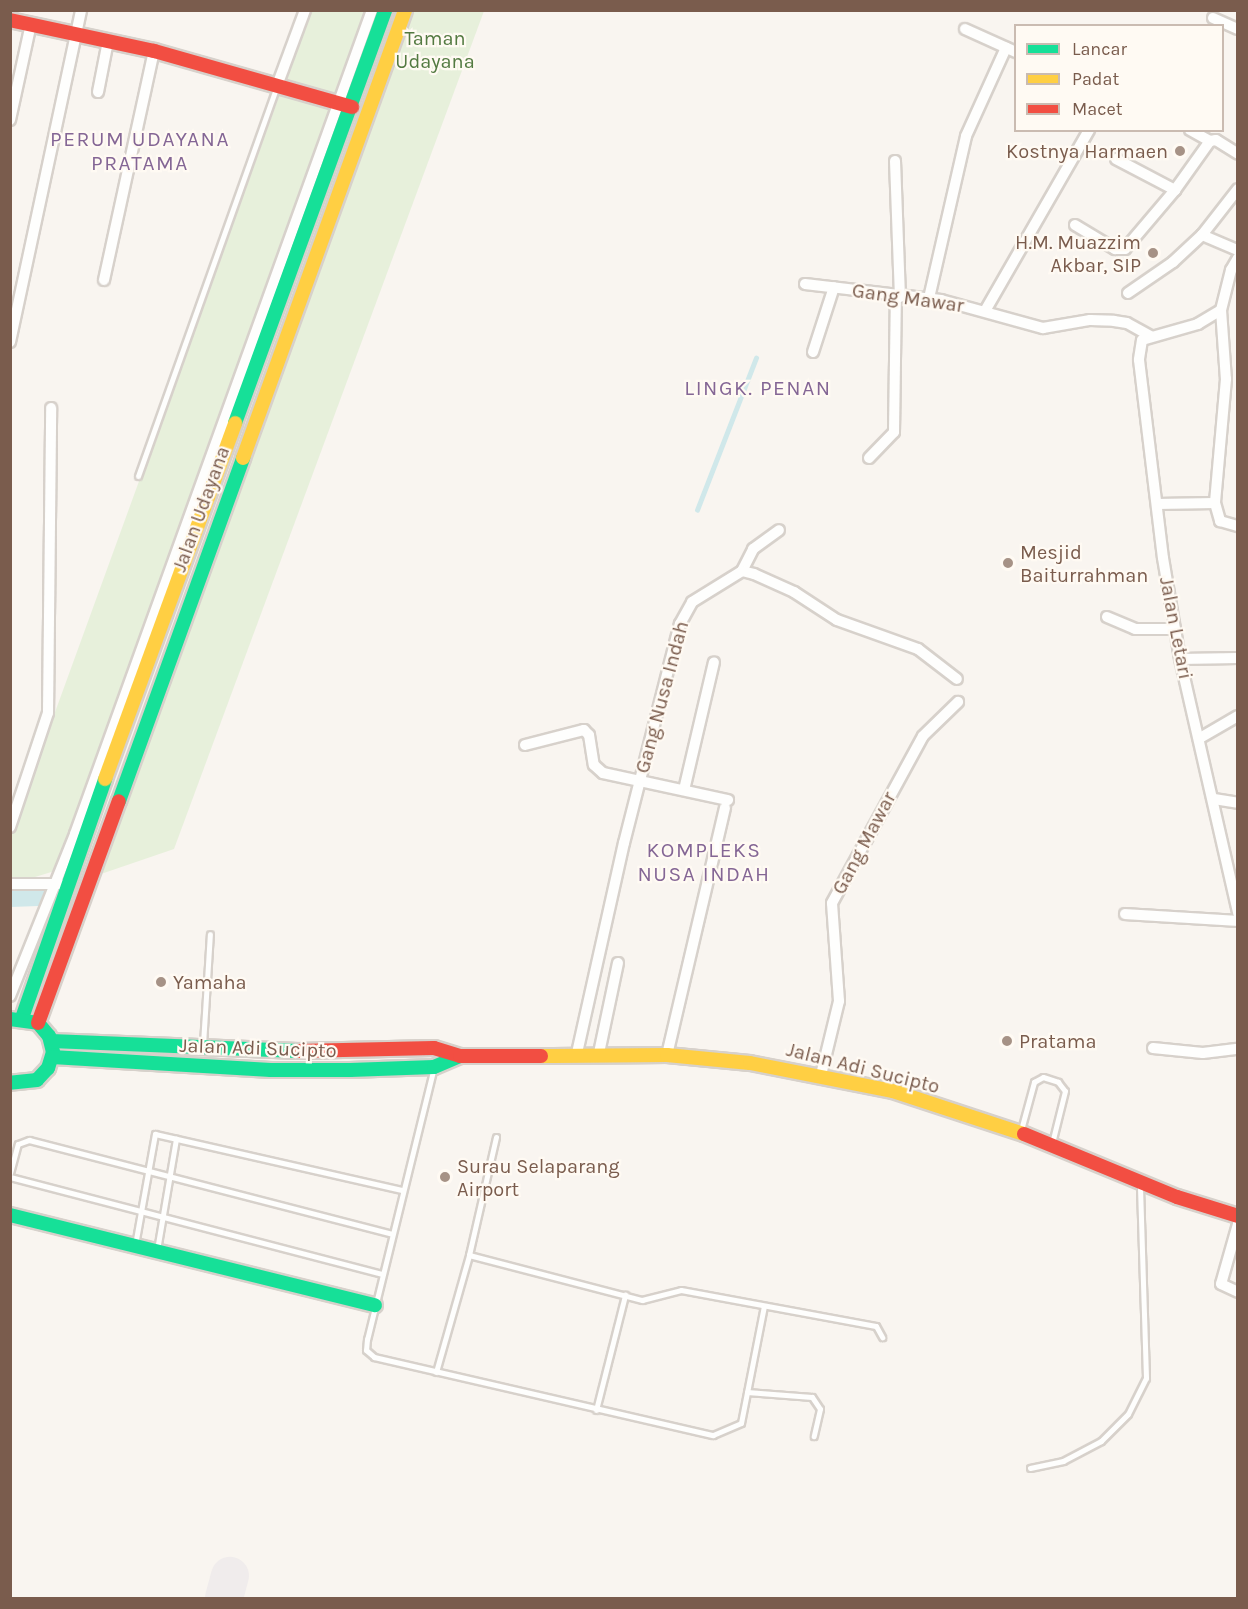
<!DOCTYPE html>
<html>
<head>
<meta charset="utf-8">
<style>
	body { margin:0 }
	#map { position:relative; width:1248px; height:1609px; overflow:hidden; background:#f9f5f0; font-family:Karla,sans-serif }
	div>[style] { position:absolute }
	.green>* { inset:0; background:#e7f0db }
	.stream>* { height:4.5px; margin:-2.25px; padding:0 2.25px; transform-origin:2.25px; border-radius:2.25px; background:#d0e8ea }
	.river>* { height:26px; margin:-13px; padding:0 13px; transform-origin:13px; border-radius:13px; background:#d0e8ea }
	.taxiway>* { height:38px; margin:-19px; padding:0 19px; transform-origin:19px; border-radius:19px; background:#f0ecec }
	.roads { filter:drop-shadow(2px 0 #d7d1cb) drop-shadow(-2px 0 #d7d1cb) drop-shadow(0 2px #d7d1cb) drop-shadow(0 -2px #d7d1cb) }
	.lane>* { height:5px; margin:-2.5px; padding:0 2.5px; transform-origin:2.5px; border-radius:2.5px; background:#fefefd }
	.street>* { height:10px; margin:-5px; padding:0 5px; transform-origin:5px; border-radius:5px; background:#fefefd }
	.fast>* { height:14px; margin:-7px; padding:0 7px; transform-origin:7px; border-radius:7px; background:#16e098 }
	.slow>* { height:14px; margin:-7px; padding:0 7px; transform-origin:7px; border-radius:7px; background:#ffcf43 }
	.jam>* { height:14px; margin:-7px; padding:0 7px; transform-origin:7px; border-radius:7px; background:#f24e42 }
	.dots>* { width:16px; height:16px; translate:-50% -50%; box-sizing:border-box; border:3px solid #fffaf3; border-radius:50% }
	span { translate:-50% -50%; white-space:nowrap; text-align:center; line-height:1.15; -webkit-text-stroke:4.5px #fffaf3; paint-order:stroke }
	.park-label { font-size:20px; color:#537a41 }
	.poi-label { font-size:20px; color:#7a5c4d }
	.right { translate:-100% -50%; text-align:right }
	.left { translate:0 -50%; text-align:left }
	.street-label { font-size:20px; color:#7a5c4d }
	.neighbourhood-label { font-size:21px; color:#846695; letter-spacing:1.5px }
	.frame { position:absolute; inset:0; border:12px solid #7a5c4d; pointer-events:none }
	.legend { position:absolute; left:1014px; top:24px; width:210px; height:108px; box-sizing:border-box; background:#fffaf3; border:2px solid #cabbb1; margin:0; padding:8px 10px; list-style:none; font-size:18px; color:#7a5c4d }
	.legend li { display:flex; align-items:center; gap:12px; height:30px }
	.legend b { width:30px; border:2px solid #cabbb1 }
</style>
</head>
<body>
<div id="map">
	<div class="green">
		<div style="clip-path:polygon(310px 11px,370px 11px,58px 870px,35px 877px,11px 877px,10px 836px)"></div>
		<div style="clip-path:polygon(414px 11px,484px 11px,174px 849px,98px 875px)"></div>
	</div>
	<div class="stream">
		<div style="left:697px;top:510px;width:163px;rotate:-68.8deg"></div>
	</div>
	<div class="river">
		<div style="left:10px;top:894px;width:35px;rotate:-2deg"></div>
	</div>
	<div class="taxiway">
		<div style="left:224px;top:1598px;width:23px;rotate:-75deg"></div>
	</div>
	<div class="roads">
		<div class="lane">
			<div style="left:138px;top:476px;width:412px;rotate:-70.4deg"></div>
			<div style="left:203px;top:1044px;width:110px;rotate:-86.4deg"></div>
			<div style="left:433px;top:1071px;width:276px;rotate:103.8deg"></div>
			<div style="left:367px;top:1339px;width:11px;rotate:95deg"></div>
			<div style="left:366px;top:1350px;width:11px;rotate:41deg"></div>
			<div style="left:374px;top:1357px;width:348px;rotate:13deg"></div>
			<div style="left:713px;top:1435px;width:30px;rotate:-23deg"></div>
			<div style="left:741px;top:1423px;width:119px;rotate:-78.9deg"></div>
			<div style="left:1021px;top:1130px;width:50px;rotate:-74.8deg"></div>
			<div style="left:1034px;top:1082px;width:10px;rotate:-29deg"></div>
			<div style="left:1043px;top:1077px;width:16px;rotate:18deg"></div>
			<div style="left:1058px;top:1082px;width:11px;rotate:52deg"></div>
			<div style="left:1065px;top:1091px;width:49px;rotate:104deg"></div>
			<div style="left:10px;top:1173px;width:30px;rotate:-75deg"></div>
			<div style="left:18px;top:1144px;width:12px;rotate:-20deg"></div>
			<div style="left:29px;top:1140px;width:375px;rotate:14.5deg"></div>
			<div style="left:10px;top:1177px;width:385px;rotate:14.6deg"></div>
			<div style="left:135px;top:1245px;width:113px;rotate:-79.8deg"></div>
			<div style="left:155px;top:1134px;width:253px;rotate:12.8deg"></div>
			<div style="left:157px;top:1250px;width:113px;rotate:-80.3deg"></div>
			<div style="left:469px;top:1255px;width:121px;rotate:-77.1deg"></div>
			<div style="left:436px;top:1372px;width:122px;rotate:-74.2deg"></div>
			<div style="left:469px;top:1255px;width:179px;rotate:14.6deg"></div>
			<div style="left:642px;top:1300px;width:40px;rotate:-14.4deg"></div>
			<div style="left:681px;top:1290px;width:198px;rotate:10.5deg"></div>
			<div style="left:876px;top:1326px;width:13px;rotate:61deg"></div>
			<div style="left:747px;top:1392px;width:65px;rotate:4.4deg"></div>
			<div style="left:812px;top:1397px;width:14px;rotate:56deg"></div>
			<div style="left:820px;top:1409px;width:28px;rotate:103deg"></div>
			<div style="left:596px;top:1410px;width:119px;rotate:-75.8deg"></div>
			<div style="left:1030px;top:1468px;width:34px;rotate:-12deg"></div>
			<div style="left:1063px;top:1461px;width:43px;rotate:-27.8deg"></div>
			<div style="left:1101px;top:1441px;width:38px;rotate:-45deg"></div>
			<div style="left:1128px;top:1414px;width:40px;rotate:-63.4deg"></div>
			<div style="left:1146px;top:1378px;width:192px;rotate:-91.8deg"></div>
		</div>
		<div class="street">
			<div style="left:1213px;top:18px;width:27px;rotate:24deg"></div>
			<div style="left:965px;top:29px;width:56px;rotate:24.3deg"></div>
			<div style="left:278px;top:83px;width:78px;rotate:-69.7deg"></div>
			<div style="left:98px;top:92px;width:52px;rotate:-78.9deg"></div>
			<div style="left:10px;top:120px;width:98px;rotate:-77.7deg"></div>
			<div style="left:1190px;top:130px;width:23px;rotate:29deg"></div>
			<div style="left:1116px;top:159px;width:67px;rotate:27.7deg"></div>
			<div style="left:1175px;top:190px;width:60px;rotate:-54.5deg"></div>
			<div style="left:1210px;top:141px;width:6px;rotate:-9deg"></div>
			<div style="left:1216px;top:140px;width:26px;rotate:32deg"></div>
			<div style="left:895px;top:161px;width:136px;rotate:87.9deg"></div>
			<div style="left:1075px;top:225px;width:47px;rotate:31deg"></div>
			<div style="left:1115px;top:249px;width:10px"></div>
			<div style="left:1125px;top:249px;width:77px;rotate:-49.7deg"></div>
			<div style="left:1202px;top:235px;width:39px;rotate:23deg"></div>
			<div style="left:1238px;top:258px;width:14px;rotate:120deg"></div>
			<div style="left:1231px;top:270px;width:41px;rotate:104deg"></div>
			<div style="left:1221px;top:310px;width:27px;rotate:149deg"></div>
			<div style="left:1198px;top:324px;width:58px;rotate:164.1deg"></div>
			<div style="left:1142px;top:340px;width:20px;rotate:99deg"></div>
			<div style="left:1139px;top:360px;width:199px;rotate:83.1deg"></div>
			<div style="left:1163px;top:558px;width:102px;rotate:80.4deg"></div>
			<div style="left:1180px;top:659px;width:261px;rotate:77.1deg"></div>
			<div style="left:104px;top:280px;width:234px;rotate:-77.7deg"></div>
			<div style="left:805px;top:284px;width:137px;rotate:6.7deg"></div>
			<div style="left:941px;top:300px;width:106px;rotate:15.4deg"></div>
			<div style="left:1043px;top:328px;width:48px;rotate:-9.7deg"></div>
			<div style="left:1090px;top:320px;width:24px;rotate:2deg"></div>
			<div style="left:1114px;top:321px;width:13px;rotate:9deg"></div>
			<div style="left:1127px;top:323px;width:26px;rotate:29deg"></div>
			<div style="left:1128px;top:293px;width:55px;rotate:-34.6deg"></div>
			<div style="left:1173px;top:262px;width:40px;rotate:-43deg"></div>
			<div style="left:1202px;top:235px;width:58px;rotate:-52deg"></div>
			<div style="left:929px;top:298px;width:166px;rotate:-77.1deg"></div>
			<div style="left:966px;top:136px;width:97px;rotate:-65.6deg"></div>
			<div style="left:1221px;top:310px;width:69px;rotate:85.9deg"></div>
			<div style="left:1226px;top:379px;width:124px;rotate:95.1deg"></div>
			<div style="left:1215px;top:503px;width:19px;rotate:74deg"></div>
			<div style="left:1220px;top:521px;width:19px;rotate:16deg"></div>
			<div style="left:985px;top:311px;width:209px;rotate:-60.1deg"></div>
			<div style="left:10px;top:342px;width:340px;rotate:-77.9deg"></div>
			<div style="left:813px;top:352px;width:68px;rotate:-72.1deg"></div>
			<div style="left:869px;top:458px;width:36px;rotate:-46deg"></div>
			<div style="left:894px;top:432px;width:135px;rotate:-89.2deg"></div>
			<div style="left:1157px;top:504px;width:58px;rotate:-1deg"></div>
			<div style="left:742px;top:571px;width:25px;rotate:-63deg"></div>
			<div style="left:753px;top:549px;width:32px;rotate:-36deg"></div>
			<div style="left:1107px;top:617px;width:30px;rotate:23deg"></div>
			<div style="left:1135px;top:629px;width:40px"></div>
			<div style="left:1180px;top:659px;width:58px;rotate:-1deg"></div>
			<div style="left:1200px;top:738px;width:44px;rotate:-30.1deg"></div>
			<div style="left:525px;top:745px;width:61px;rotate:-14.3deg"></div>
			<div style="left:584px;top:730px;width:7px;rotate:45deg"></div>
			<div style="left:589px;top:735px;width:30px;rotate:81deg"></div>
			<div style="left:594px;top:765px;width:12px;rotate:42deg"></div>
			<div style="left:603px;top:773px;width:128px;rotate:12.2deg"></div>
			<div style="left:684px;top:790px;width:131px;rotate:-76.8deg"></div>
			<div style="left:1214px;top:799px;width:24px;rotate:9deg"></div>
			<div style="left:10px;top:827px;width:120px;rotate:-71.6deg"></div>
			<div style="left:48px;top:713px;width:305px;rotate:-89.4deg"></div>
			<div style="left:10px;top:884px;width:50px"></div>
			<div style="left:1125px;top:914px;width:113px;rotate:3.5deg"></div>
			<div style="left:10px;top:996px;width:175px;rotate:-68.1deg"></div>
			<div style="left:75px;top:834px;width:876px;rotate:-70.18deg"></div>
			<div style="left:1153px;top:1048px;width:50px;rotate:5.7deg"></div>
			<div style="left:1203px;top:1053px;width:35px;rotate:-7deg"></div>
			<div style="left:577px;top:1053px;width:215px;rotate:-77.4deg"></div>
			<div style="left:624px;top:843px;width:226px;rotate:-75.7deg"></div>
			<div style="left:680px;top:624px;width:25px;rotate:-61deg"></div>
			<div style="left:692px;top:602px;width:59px;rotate:-31.8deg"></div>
			<div style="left:742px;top:571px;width:12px;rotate:14deg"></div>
			<div style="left:754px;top:574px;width:44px;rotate:24.2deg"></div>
			<div style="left:794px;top:592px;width:51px;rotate:33.1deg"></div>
			<div style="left:837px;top:620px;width:86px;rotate:19.7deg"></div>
			<div style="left:918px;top:649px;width:49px;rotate:37.6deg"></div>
			<div style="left:599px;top:1053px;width:92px;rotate:-78.1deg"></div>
			<div style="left:667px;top:1055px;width:254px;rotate:-76.8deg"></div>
			<div style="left:821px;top:1075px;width:76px;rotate:-76.3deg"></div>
			<div style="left:839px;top:1001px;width:98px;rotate:-94.1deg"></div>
			<div style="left:832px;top:903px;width:190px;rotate:-61.4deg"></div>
			<div style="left:923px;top:736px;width:49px;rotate:-44.2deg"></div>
			<div style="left:1238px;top:1224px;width:62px;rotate:105.8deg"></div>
			<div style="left:1221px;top:1284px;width:19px;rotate:25deg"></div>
		</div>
		<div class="fast">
			<div style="left:235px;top:423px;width:439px;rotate:-70deg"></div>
			<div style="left:119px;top:801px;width:365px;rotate:-70.1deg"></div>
			<div style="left:22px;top:1018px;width:253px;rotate:-70.8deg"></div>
			<div style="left:10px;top:1019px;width:28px;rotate:8deg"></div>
			<div style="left:38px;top:1023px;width:17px;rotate:50deg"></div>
			<div style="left:49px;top:1036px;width:16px;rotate:76deg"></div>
			<div style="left:53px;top:1052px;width:17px;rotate:107deg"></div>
			<div style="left:48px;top:1068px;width:16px;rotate:133deg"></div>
			<div style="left:37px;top:1080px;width:27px;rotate:174deg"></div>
			<div style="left:51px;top:1041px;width:247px;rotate:2.3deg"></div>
			<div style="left:52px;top:1057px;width:219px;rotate:3.4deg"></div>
			<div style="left:271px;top:1070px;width:79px"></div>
			<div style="left:350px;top:1070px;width:84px;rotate:-2deg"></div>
			<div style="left:434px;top:1067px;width:28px;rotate:-23deg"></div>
			<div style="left:10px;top:1215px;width:376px;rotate:13.9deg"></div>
		</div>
		<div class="slow">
			<div style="left:243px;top:458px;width:476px;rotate:-70.1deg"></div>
			<div style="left:105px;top:779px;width:379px;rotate:-69.9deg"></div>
			<div style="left:541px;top:1056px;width:126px;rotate:-0.5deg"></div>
			<div style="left:667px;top:1055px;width:83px;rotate:5.5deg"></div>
			<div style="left:750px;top:1063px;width:146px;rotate:11.1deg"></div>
			<div style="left:893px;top:1091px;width:138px;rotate:18.2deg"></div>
		</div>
		<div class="jam">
			<div style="left:10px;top:20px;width:147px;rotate:12.1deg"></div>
			<div style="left:154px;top:51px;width:206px;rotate:15.8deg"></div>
			<div style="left:38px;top:1023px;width:236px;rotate:-70deg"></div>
			<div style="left:298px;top:1051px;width:136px;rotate:-1.3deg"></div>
			<div style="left:434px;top:1048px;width:27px;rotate:17deg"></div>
			<div style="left:460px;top:1056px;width:81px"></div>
			<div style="left:1024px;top:1134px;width:165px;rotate:22.4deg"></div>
			<div style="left:1177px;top:1197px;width:64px;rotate:17.3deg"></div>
		</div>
	</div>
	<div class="dots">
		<div style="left:1180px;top:151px;background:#a69286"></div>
		<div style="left:1153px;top:253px;background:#a69286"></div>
		<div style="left:1008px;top:563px;background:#a69286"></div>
		<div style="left:161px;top:982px;background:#a69286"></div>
		<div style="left:1007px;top:1041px;background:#a69286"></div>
		<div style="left:445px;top:1177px;background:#a69286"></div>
	</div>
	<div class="park-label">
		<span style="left:435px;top:50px">Taman<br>Udayana</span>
	</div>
	<div class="poi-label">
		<span class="right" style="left:1168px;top:151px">Kostnya Harmaen</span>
		<span class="right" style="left:1141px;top:254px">H.M. Muazzim<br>Akbar, SIP</span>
		<span class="left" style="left:1020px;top:564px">Mesjid<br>Baiturrahman</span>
		<span class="left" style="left:173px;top:982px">Yamaha</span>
		<span class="left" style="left:1019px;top:1041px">Pratama</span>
		<span class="left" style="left:457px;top:1178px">Surau Selaparang<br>Airport</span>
	</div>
	<div class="street-label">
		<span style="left:908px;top:298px;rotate:8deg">Gang Mawar</span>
		<span style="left:201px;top:509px;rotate:-70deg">Jalan Udayana</span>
		<span style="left:1176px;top:628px;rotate:79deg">Jalan Letari</span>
		<span style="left:662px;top:697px;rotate:-75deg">Gang Nusa Indah</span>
		<span style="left:864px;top:843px;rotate:-62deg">Gang Mawar</span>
		<span style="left:258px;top:1048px;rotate:2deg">Jalan Adi Sucipto</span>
		<span style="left:863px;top:1068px;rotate:14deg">Jalan Adi Sucipto</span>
	</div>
	<div class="neighbourhood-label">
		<span style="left:140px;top:151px">PERUM UDAYANA<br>PRATAMA</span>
		<span style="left:758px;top:388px">LINGK. PENAN</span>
		<span style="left:704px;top:862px">KOMPLEKS<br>NUSA INDAH</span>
	</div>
	<div class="frame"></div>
	<ul class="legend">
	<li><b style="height:8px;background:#16e098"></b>Lancar</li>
	<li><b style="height:8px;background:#ffcf43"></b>Padat</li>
	<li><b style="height:8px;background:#f24e42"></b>Macet</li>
	</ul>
</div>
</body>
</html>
